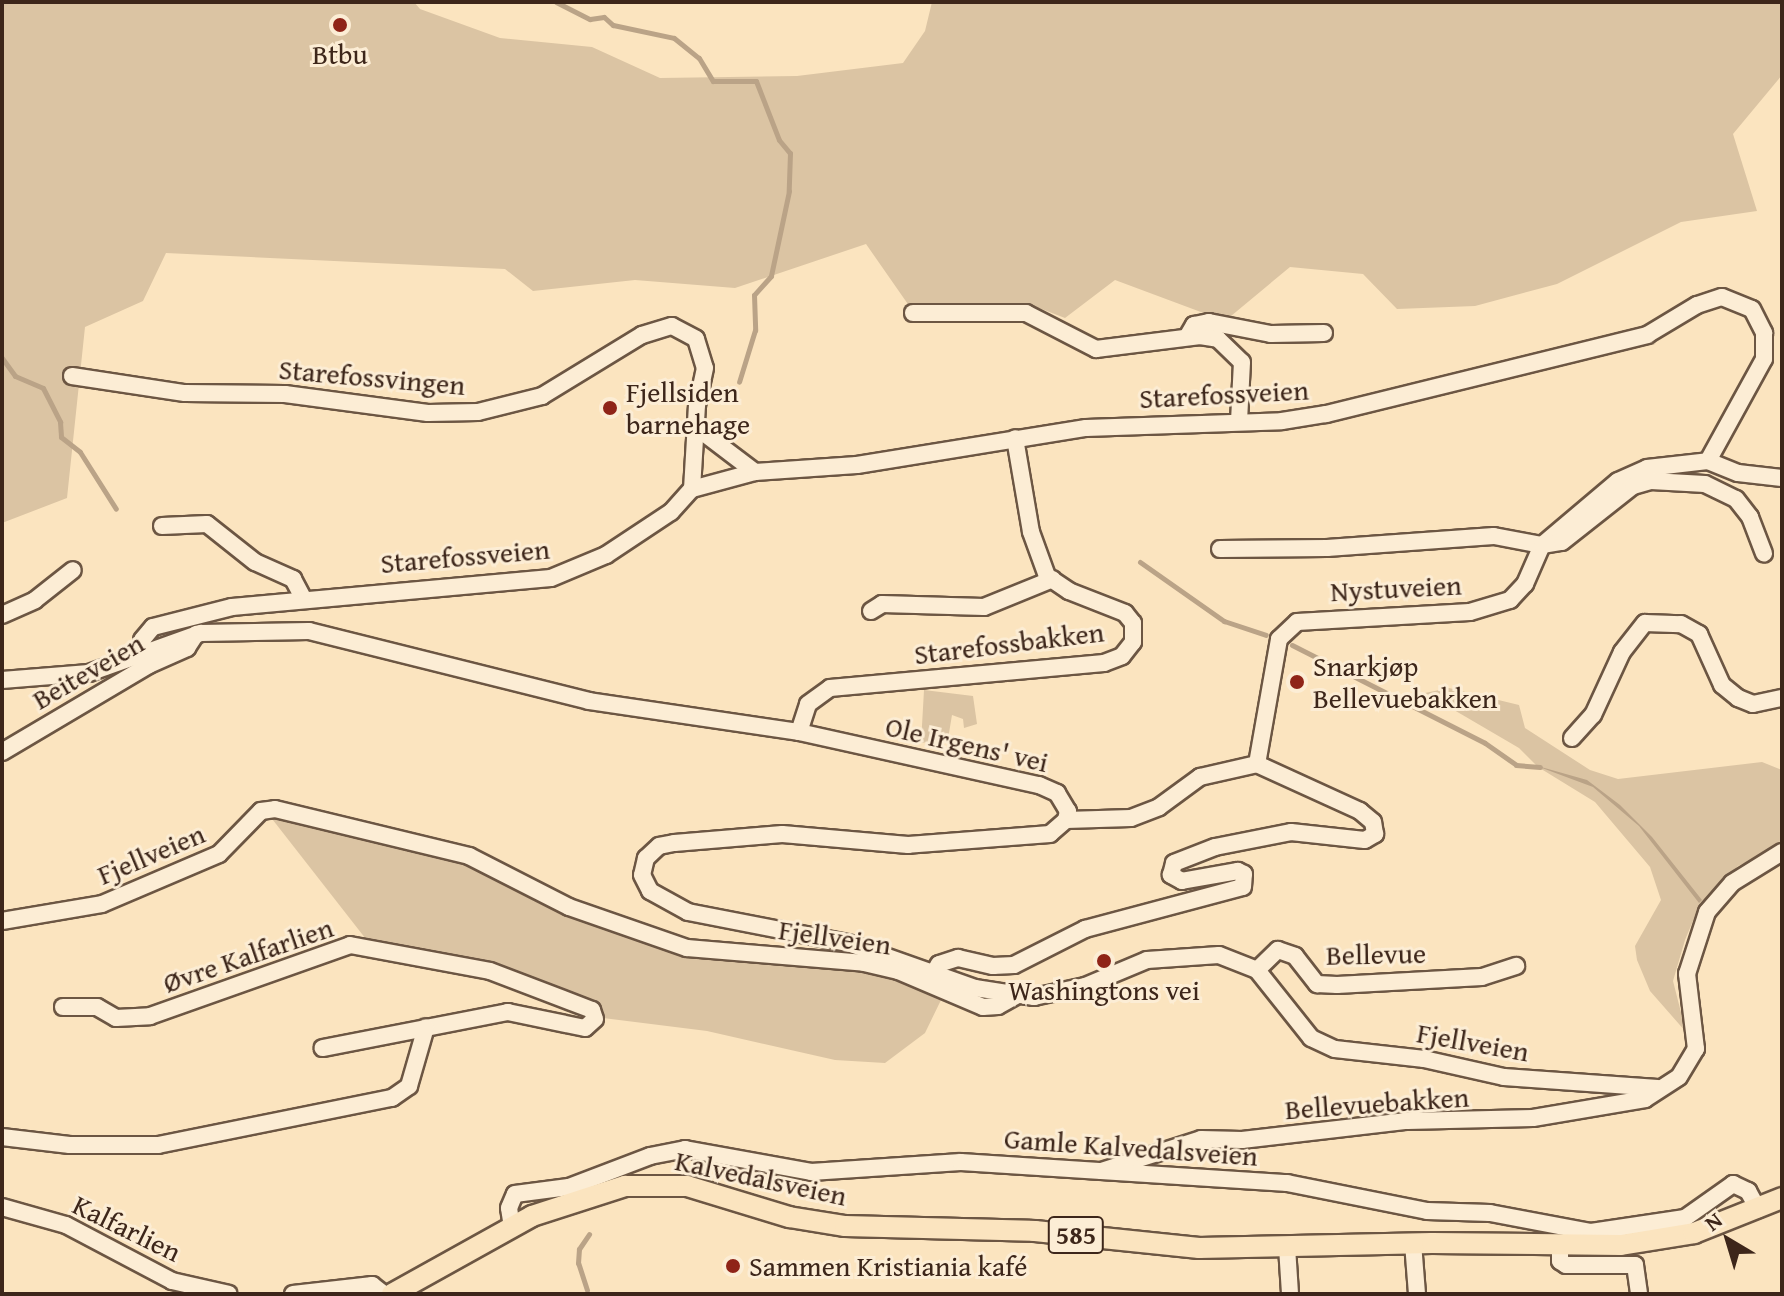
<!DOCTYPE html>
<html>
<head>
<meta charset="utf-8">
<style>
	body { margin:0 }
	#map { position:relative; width:1784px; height:1296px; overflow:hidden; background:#fbe4bf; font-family:"Gentium Book Plus",serif }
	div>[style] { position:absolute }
	.green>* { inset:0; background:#dbc4a3 }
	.water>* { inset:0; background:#baa387 }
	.stream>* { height:5px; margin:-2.5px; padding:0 2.5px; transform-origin:2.5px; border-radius:2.5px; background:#baa387 }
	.roads { filter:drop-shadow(2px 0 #6c5643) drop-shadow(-2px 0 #6c5643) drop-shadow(0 2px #6c5643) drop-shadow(0 -2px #6c5643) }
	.minor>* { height:16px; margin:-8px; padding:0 8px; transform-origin:8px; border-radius:8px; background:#fcedd5 }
	.major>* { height:20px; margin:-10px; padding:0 10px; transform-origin:10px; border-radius:10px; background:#fbe4bf }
	.dots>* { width:22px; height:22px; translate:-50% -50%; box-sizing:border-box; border:4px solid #fcedd5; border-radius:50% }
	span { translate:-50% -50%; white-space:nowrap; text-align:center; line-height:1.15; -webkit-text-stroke:6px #fcedd5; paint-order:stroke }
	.shield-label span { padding:2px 6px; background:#fcedd5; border:2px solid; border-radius:6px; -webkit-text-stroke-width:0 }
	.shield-label { font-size:26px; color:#3d261a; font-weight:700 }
	.poi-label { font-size:28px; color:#3d261a }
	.left { translate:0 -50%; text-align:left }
	.street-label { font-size:28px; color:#3d261a }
	.frame { position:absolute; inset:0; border:4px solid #3d261a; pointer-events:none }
	.north { position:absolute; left:1688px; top:1200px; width:80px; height:80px; -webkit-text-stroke:6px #fcedd5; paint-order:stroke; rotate:322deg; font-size:22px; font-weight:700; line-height:32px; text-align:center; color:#3d261a }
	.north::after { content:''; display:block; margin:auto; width:28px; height:36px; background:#3d261a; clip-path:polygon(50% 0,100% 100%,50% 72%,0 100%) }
</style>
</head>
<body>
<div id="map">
	<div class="green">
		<div style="clip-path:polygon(2px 2px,414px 2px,420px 9px,500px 38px,592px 47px,660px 78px,797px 76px,903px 63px,925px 31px,932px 2px,1782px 2px,1782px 75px,1733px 134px,1757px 211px,1681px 222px,1557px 284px,1475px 306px,1397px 309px,1363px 274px,1290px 267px,1225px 321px,1115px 280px,1065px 318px,1039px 308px,912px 310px,866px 244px,735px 288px,635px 280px,533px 291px,505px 269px,166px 253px,143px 301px,85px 327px,67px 498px,2px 523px)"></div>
		<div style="clip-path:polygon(1449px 688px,1519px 705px,1525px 728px,1590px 770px,1618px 779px,1762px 762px,1782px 770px,1782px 845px,1738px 866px,1700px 904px,1685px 940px,1673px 981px,1686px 1032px,1650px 991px,1637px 960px,1635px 946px,1661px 900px,1650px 867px,1595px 802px,1538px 767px,1519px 748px,1425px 693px)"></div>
		<div style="clip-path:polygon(924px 690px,973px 696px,977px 724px,964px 728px,963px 719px,952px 715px,948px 739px,921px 743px)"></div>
		<div style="clip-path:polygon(269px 815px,425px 844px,673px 951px,869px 964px,926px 985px,941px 1000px,925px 1033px,885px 1063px,835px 1060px,707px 1031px,603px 1018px,591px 1006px,369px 943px)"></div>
	</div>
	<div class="water">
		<div style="clip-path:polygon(1534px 765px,1587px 780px,1620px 805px,1652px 837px,1702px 900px,1699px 903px,1639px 826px,1593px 787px)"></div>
	</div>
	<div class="stream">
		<div style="left:556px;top:2px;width:38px;rotate:27deg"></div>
		<div style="left:590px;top:19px;width:14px;rotate:-8deg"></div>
		<div style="left:604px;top:17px;width:12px;rotate:42deg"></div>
		<div style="left:613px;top:25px;width:62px;rotate:12deg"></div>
		<div style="left:674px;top:38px;width:32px;rotate:39deg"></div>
		<div style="left:699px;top:58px;width:27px;rotate:59deg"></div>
		<div style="left:713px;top:81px;width:43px"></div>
		<div style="left:756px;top:81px;width:63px;rotate:68.7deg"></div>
		<div style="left:779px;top:140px;width:17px;rotate:50deg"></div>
		<div style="left:790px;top:153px;width:38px;rotate:92deg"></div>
		<div style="left:789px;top:191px;width:87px;rotate:102deg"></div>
		<div style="left:771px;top:276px;width:25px;rotate:132deg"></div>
		<div style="left:754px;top:295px;width:35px;rotate:88deg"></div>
		<div style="left:755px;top:330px;width:54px;rotate:107.1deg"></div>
		<div style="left:2px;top:358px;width:22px;rotate:54deg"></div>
		<div style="left:15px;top:376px;width:30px;rotate:23deg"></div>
		<div style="left:43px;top:388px;width:38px;rotate:63deg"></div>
		<div style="left:60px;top:422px;width:15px;rotate:86deg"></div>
		<div style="left:61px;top:437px;width:24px;rotate:38deg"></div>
		<div style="left:80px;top:452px;width:67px;rotate:57.7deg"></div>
		<div style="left:1140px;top:562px;width:103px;rotate:35.1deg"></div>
		<div style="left:1224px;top:621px;width:44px;rotate:18.4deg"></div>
		<div style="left:1292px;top:645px;width:216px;rotate:26.9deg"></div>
		<div style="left:1485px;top:743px;width:38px;rotate:35deg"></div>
		<div style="left:1516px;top:765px;width:24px;rotate:5deg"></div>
		<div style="left:587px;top:1290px;width:28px;rotate:-108deg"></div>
		<div style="left:578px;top:1263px;width:14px;rotate:-86deg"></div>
		<div style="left:579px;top:1249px;width:18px;rotate:-56deg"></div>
	</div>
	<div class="roads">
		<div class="minor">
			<div style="left:913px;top:313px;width:113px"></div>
			<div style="left:1026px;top:313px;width:79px;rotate:27.2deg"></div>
			<div style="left:1096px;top:349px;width:105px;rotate:-7.1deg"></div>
			<div style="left:1200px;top:336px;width:18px;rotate:9deg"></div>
			<div style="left:1218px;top:339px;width:33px;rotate:44deg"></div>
			<div style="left:1242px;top:362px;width:59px;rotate:92.9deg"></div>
			<div style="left:1187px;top:337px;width:14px;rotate:-60deg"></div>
			<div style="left:1194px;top:325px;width:15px;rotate:-11deg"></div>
			<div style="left:1209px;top:322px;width:63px;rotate:11deg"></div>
			<div style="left:1271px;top:334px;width:53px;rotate:-1.1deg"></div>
			<div style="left:72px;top:376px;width:114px;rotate:8.6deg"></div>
			<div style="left:185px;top:393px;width:100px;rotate:0.6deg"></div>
			<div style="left:285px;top:394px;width:144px;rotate:7.6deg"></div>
			<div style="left:428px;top:413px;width:50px;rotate:-1.1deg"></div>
			<div style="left:478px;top:412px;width:66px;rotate:-14deg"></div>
			<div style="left:542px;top:396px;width:117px;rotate:-31.4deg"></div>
			<div style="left:642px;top:335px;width:31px;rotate:-17deg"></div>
			<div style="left:672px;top:326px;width:27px;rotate:28deg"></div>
			<div style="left:696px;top:339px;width:30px;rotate:73deg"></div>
			<div style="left:705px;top:368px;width:38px;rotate:102deg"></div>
			<div style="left:697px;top:405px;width:84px;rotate:93.4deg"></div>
			<div style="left:697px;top:428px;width:73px;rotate:37.2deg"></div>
			<div style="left:162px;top:526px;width:45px;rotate:-2.5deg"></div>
			<div style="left:207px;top:524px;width:61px;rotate:38.4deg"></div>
			<div style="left:255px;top:562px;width:42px;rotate:24.1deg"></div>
			<div style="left:293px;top:579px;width:19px;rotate:62deg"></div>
			<div style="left:1220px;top:549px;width:107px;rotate:-0.5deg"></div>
			<div style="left:1327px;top:548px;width:167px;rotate:-4.1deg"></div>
			<div style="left:1494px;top:536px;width:49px;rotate:10.6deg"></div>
			<div style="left:1542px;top:545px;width:99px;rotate:-40.1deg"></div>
			<div style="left:1618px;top:481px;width:32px;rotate:-24deg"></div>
			<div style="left:1647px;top:468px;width:61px;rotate:-6.5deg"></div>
			<div style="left:1708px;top:461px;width:32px;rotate:22deg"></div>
			<div style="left:1738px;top:473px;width:44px;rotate:6.5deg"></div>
			<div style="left:871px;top:611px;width:13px;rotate:-32deg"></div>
			<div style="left:882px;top:604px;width:102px;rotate:1.7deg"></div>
			<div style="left:984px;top:607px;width:74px;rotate:-22.1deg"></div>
			<div style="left:2px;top:615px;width:36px;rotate:-24deg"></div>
			<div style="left:35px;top:600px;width:48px;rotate:-38.3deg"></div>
			<div style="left:144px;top:652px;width:12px;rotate:-99deg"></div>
			<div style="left:142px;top:640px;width:17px;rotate:-50deg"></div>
			<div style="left:153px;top:627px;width:81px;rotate:-14.2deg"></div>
			<div style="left:232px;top:607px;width:320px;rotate:-5.2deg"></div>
			<div style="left:551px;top:578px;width:60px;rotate:-22.7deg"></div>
			<div style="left:606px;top:555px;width:78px;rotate:-33.5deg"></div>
			<div style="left:671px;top:512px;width:31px;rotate:-48deg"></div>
			<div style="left:692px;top:489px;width:65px;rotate:-15.1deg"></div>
			<div style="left:755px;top:472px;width:102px;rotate:-3.9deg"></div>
			<div style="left:857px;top:465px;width:232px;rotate:-9.2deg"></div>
			<div style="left:1086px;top:428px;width:196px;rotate:-2deg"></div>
			<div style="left:1282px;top:421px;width:45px;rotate:-9deg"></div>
			<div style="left:1326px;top:414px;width:331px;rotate:-13.8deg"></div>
			<div style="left:1647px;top:335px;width:58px;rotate:-31deg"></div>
			<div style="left:1697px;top:305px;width:26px;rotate:-18deg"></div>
			<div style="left:1722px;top:297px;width:32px;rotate:22deg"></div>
			<div style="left:1752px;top:309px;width:27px;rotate:63deg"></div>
			<div style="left:1764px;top:333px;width:26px;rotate:90deg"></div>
			<div style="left:1764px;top:359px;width:116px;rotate:118.8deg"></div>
			<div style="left:2px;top:680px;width:87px;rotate:-4.6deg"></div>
			<div style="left:89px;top:673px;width:119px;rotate:-19.7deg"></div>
			<div style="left:201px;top:633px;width:108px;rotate:-1.1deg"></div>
			<div style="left:309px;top:631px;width:289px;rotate:14deg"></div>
			<div style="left:589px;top:701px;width:212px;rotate:8.4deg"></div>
			<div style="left:799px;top:732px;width:246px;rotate:12.5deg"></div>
			<div style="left:1039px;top:785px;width:20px;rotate:24deg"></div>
			<div style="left:1057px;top:793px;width:21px;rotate:59deg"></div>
			<div style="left:1068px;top:811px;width:9px;rotate:103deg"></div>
			<div style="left:1066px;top:820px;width:21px;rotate:139deg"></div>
			<div style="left:1050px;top:834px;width:142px;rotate:175.6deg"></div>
			<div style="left:908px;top:845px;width:126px;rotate:-175deg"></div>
			<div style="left:782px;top:834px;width:108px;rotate:175.2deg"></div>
			<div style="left:674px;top:843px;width:15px;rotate:169deg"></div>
			<div style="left:659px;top:846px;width:18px;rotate:137deg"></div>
			<div style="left:646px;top:858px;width:17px;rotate:103deg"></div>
			<div style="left:642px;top:875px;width:18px;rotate:63deg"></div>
			<div style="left:650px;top:891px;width:43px;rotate:28.9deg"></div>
			<div style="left:688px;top:912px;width:163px;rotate:11deg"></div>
			<div style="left:848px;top:943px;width:135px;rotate:19.5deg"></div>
			<div style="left:975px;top:988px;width:60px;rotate:8.7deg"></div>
			<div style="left:1034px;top:997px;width:52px;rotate:-12.2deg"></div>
			<div style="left:1085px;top:986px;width:67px;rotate:-22.8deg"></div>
			<div style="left:1147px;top:960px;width:72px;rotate:-4deg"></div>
			<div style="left:1219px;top:955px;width:41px;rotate:21.5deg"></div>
			<div style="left:1257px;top:970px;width:87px;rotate:51.5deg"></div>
			<div style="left:1311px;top:1038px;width:26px;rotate:25deg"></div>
			<div style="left:1335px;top:1049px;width:90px;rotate:6.4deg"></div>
			<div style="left:1424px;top:1059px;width:82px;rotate:12.7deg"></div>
			<div style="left:1504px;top:1077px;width:154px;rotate:4.1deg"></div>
			<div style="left:799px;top:732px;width:29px;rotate:-72deg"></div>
			<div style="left:808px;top:704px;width:27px;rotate:-36deg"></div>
			<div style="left:830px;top:688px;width:275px;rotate:-5.2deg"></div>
			<div style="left:1104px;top:663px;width:19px;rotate:-21deg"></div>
			<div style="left:1122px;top:656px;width:18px;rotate:-52deg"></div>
			<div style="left:1133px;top:642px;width:19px;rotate:-90deg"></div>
			<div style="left:1133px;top:623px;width:13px;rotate:-129deg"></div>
			<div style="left:1125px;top:613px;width:60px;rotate:-158.6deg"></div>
			<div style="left:1069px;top:591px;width:27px;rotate:-146deg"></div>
			<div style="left:1047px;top:576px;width:47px;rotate:-110deg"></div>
			<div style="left:1031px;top:532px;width:95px;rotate:-99.7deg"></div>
			<div style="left:1572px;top:738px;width:31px;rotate:-48deg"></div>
			<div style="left:1593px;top:715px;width:69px;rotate:-65.3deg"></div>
			<div style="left:1622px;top:652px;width:37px;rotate:-52deg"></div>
			<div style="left:1645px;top:623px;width:36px;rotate:2deg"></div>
			<div style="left:1681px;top:624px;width:21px;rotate:29deg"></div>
			<div style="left:1699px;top:634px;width:56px;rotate:65.7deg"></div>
			<div style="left:1722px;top:685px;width:21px;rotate:39deg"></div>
			<div style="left:1738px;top:698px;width:16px;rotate:22deg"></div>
			<div style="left:1753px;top:704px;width:30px;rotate:-12deg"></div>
			<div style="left:2px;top:752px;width:171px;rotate:-30.6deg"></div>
			<div style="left:149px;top:665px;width:42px;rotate:-24.1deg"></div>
			<div style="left:187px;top:648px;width:17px;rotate:-57deg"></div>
			<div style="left:1257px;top:764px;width:127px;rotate:-80deg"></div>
			<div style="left:1279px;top:639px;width:25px;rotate:-43deg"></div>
			<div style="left:1297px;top:622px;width:173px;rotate:-3.3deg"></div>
			<div style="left:1470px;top:612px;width:42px;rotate:-16.7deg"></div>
			<div style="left:1510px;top:600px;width:22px;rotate:-47deg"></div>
			<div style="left:1525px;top:584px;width:43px;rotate:-66.4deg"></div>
			<div style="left:1542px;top:545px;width:20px;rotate:-9deg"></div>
			<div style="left:1562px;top:542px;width:90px;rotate:-38.3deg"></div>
			<div style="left:1633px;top:486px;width:19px;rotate:-16deg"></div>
			<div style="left:1651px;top:481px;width:54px;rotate:3.2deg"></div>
			<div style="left:1705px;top:484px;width:34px;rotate:26deg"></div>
			<div style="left:1736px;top:499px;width:23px;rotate:52deg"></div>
			<div style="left:1750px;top:517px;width:39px;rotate:69deg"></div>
			<div style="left:1066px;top:820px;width:65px;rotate:-1.8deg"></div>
			<div style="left:1131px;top:818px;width:30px;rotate:-21deg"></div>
			<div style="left:1159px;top:807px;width:51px;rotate:-36.2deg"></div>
			<div style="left:1200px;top:777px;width:58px;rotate:-12.8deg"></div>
			<div style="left:2px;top:921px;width:101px;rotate:-9.6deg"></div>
			<div style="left:102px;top:904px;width:127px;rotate:-23.1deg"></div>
			<div style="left:219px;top:854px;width:60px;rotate:-45.7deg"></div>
			<div style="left:261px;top:811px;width:14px;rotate:-8deg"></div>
			<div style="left:275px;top:809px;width:200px;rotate:13.6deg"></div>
			<div style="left:469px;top:856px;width:112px;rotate:27deg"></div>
			<div style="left:569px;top:907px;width:125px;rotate:19.2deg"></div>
			<div style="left:687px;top:948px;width:178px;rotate:4.8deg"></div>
			<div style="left:864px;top:963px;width:35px;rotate:13deg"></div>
			<div style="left:898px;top:971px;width:92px;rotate:23deg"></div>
			<div style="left:983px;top:1007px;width:15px;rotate:-4deg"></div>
			<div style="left:998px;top:1006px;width:21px;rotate:-29deg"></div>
			<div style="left:1257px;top:970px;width:29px;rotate:-44deg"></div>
			<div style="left:1278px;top:950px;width:18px;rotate:19deg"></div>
			<div style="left:1295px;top:956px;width:36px;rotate:52deg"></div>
			<div style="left:1317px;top:984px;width:20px;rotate:3deg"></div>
			<div style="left:1337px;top:985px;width:145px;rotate:-3.2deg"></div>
			<div style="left:1482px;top:977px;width:36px;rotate:-18deg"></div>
			<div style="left:934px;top:972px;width:9px;rotate:-58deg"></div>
			<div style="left:939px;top:964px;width:20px;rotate:-18deg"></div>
			<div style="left:958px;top:958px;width:36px;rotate:13deg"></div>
			<div style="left:993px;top:966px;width:21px;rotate:-3deg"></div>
			<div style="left:1014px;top:965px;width:80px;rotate:-26.9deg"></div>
			<div style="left:1085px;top:929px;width:163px;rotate:-14.9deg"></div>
			<div style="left:1243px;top:887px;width:13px;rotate:-86deg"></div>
			<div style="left:1244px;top:874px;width:7px;rotate:-153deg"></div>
			<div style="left:1238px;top:871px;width:57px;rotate:169.9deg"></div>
			<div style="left:1182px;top:881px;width:13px;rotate:-151deg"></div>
			<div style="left:1171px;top:875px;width:12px;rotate:-76deg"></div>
			<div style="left:1174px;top:863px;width:44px;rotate:-21.3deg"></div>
			<div style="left:1215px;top:847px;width:77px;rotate:-11.2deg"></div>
			<div style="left:1291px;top:832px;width:74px;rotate:6.2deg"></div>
			<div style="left:1365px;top:840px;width:12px;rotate:-31deg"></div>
			<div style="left:1375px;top:834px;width:12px;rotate:-99deg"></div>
			<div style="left:1373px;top:822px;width:17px;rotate:-140deg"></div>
			<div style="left:1360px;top:811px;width:113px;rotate:-155.5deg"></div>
			<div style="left:63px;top:1007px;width:34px"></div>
			<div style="left:97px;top:1007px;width:22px;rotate:30deg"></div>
			<div style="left:116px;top:1018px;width:34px;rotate:-3deg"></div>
			<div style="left:150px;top:1016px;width:212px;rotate:-19.5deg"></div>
			<div style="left:350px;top:945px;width:142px;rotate:10.5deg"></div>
			<div style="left:490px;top:971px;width:109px;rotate:20.9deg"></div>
			<div style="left:592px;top:1010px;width:9px;rotate:72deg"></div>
			<div style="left:595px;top:1019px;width:13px;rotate:138deg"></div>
			<div style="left:585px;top:1028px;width:79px;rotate:-168.3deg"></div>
			<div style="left:508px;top:1012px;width:189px;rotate:169deg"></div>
			<div style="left:2px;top:1137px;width:68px;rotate:6.7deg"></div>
			<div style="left:70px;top:1145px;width:88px"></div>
			<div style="left:158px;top:1145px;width:239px;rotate:-11.4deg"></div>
			<div style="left:392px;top:1098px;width:21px;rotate:-35deg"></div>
			<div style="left:409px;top:1086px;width:61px;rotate:-73.9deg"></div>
			<div style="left:1101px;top:1171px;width:105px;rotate:-17.7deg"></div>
			<div style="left:1201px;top:1139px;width:41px;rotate:1.4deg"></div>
			<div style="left:1242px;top:1140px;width:166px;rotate:-6.6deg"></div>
			<div style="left:1407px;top:1121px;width:126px;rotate:-1.4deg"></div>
			<div style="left:1533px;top:1118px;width:114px;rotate:-9.6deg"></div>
			<div style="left:1645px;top:1099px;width:40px;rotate:-32.9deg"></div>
			<div style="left:1679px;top:1077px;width:33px;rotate:-59deg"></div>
			<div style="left:1696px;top:1049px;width:76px;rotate:-96.8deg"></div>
			<div style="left:1687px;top:974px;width:65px;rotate:-72.1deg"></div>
			<div style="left:1707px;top:912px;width:38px;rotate:-49deg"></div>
			<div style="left:1732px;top:883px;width:59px;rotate:-31.8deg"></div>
			<div style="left:2px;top:1207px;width:66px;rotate:15.7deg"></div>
			<div style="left:66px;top:1225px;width:120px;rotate:27.8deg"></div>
			<div style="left:172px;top:1281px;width:58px;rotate:12.8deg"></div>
			<div style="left:512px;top:1227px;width:19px;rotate:-99deg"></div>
			<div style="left:509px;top:1208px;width:15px;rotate:-67deg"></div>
			<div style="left:515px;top:1194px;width:54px;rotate:-7.4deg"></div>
			<div style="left:569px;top:1187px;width:87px;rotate:-20.9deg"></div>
			<div style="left:650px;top:1156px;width:36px;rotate:-11deg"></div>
			<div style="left:685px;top:1149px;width:128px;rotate:10.3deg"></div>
			<div style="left:811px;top:1172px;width:150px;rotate:-3.8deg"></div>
			<div style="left:961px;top:1162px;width:327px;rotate:3.7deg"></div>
			<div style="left:1287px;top:1183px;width:143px;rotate:11.3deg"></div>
			<div style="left:1427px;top:1211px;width:63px;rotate:1.8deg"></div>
			<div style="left:1490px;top:1213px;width:103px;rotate:10.7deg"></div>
			<div style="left:1591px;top:1232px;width:95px;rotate:-8.5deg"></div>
			<div style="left:1685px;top:1218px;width:59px;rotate:-35.3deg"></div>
			<div style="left:1733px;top:1184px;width:17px;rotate:25deg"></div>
			<div style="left:1748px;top:1191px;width:21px;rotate:61deg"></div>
			<div style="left:1413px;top:1243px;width:51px;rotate:85.5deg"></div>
			<div style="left:1560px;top:1246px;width:15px;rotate:90deg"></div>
			<div style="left:1560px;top:1261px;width:7px;rotate:34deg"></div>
			<div style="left:1566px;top:1265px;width:69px"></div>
			<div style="left:1635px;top:1265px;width:29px;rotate:82deg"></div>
			<div style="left:1287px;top:1247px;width:47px;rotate:86.3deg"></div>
			<div style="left:293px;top:1294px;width:80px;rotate:-6.5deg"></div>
			<div style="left:372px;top:1285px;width:15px;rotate:37deg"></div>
		</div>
		<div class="major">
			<div style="left:392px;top:1294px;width:160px;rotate:-29.1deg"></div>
			<div style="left:532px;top:1216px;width:98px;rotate:-17.9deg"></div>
			<div style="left:625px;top:1186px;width:62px"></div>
			<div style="left:687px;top:1186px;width:107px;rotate:16.9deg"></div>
			<div style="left:789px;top:1217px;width:57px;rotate:9.1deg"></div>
			<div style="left:845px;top:1226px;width:190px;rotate:1.5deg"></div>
			<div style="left:1035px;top:1231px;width:165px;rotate:5.9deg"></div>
			<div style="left:1199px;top:1248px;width:233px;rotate:-1.2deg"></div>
			<div style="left:1432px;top:1243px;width:189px;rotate:0.6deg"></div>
			<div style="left:1621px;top:1245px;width:74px;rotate:-9.3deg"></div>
			<div style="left:1694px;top:1233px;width:95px;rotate:-21.7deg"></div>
		</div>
	</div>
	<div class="dots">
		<div style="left:340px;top:25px;background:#8f2418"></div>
		<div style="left:610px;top:408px;background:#8f2418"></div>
		<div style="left:1297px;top:682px;background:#8f2418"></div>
		<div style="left:1104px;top:961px;background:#8f2418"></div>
		<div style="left:733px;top:1266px;background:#8f2418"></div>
	</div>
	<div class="shield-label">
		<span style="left:1076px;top:1235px">585</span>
	</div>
	<div class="poi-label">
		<span style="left:340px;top:54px">Btbu</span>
		<span class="left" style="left:626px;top:408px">Fjellsiden<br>barnehage</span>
		<span class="left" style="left:1313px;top:682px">Snarkjøp<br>Bellevuebakken</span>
		<span style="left:1104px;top:990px">Washingtons vei</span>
		<span class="left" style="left:749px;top:1266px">Sammen Kristiania kafé</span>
	</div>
	<div class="street-label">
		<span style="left:372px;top:377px;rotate:5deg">Starefossvingen</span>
		<span style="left:1224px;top:394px;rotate:-3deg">Starefossveien</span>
		<span style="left:465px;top:556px;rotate:-5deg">Starefossveien</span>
		<span style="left:1396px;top:588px;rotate:-3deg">Nystuveien</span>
		<span style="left:1009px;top:643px;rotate:-7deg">Starefossbakken</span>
		<span style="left:88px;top:671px;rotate:-30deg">Beiteveien</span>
		<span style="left:967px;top:744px;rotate:13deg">Ole Irgens' vei</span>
		<span style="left:151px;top:854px;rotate:-23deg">Fjellveien</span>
		<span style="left:835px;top:937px;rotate:8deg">Fjellveien</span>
		<span style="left:1376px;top:954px;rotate:-1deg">Bellevue</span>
		<span style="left:248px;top:955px;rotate:-19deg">Øvre Kalfarlien</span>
		<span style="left:1473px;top:1042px;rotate:10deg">Fjellveien</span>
		<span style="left:1377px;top:1103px;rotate:-4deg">Bellevuebakken</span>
		<span style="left:1131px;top:1147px;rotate:4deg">Gamle Kalvedalsveien</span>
		<span style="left:761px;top:1178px;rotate:12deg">Kalvedalsveien</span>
		<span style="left:127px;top:1228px;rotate:26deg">Kalfarlien</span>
	</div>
	<div class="frame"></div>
	<div class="north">N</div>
</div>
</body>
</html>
